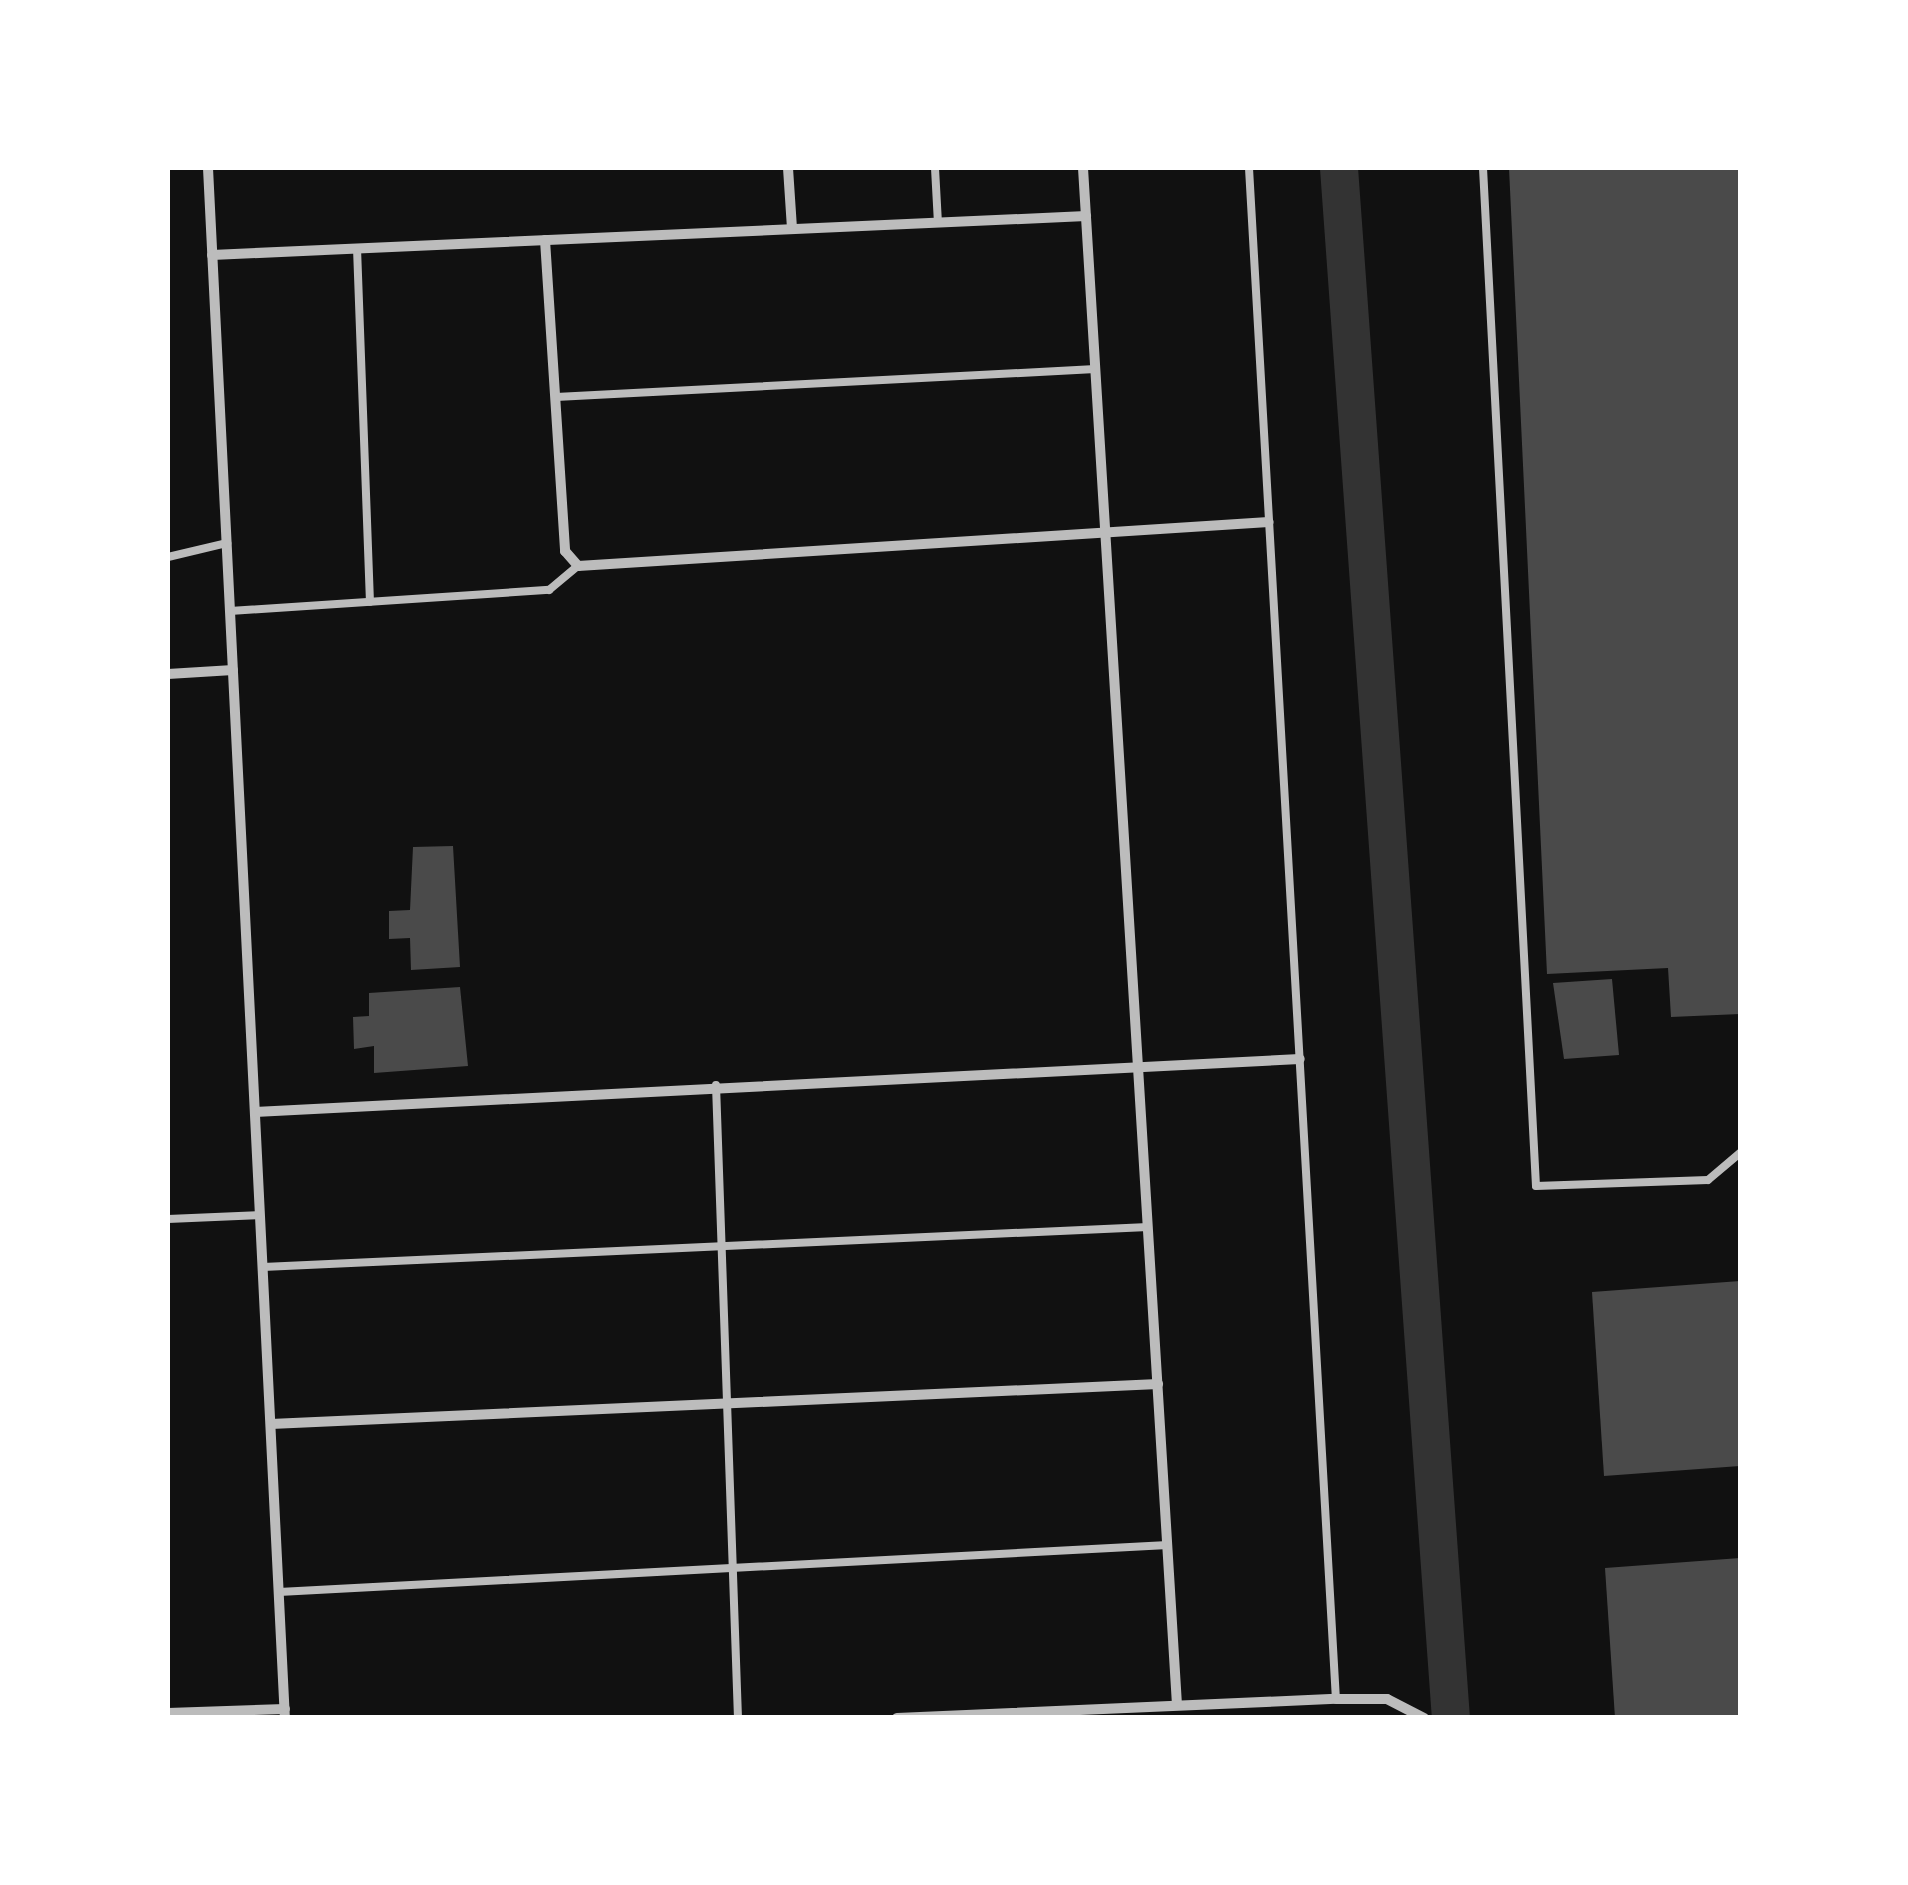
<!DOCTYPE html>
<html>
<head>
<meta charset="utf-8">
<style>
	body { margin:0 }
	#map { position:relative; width:1908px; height:1885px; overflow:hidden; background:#111; font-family:"Fira Sans Condensed",sans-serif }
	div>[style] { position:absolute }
	.canal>* { height:38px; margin:-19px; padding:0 19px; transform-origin:19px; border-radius:19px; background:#333 }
	.building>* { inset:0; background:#4a4a4a }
	.service>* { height:8px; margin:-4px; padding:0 4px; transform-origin:4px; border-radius:4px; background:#bcbcbc }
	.minor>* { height:10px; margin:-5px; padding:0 5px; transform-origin:5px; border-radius:5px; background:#bcbcbc }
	span { translate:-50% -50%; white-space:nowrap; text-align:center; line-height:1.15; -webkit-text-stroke:10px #fff; paint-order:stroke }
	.frame { position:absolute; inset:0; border:170px solid #fff; pointer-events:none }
</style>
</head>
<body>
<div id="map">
	<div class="canal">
		<div style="left:1339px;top:168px;width:1554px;rotate:85.87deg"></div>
	</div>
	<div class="building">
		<div style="clip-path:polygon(1509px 168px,1740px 168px,1740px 1014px,1671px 1017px,1668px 968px,1547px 974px)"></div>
		<div style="clip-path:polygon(453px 846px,460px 967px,411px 970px,410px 938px,389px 939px,389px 911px,410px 910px,413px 847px)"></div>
		<div style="clip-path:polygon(1612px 979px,1619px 1055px,1564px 1059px,1553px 983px)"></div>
		<div style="clip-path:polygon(460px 987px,468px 1066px,374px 1073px,374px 1046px,354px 1049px,353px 1017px,369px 1016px,369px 993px)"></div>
		<div style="clip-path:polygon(1740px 1281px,1740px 1466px,1604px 1476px,1592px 1292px)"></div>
		<div style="clip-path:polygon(1740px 1558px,1740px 1718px,1615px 1718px,1605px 1568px)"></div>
	</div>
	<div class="service">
		<div style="left:935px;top:168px;width:55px;rotate:86.9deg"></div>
		<div style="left:1249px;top:168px;width:1533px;rotate:86.75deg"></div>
		<div style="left:1483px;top:168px;width:1019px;rotate:87.02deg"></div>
		<div style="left:1536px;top:1186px;width:172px;rotate:-2deg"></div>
		<div style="left:1708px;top:1180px;width:42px;rotate:-40.2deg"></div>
		<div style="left:357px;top:248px;width:354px;rotate:87.9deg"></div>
		<div style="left:556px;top:397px;width:540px;rotate:-2.97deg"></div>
		<div style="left:168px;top:557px;width:61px;rotate:-13.3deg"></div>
		<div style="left:230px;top:611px;width:320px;rotate:-3.8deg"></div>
		<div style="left:549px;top:590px;width:38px;rotate:-40deg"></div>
		<div style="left:716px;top:1085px;width:633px;rotate:88.01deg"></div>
		<div style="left:168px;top:1219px;width:92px;rotate:-2.5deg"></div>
		<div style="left:263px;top:1267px;width:886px;rotate:-2.59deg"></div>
		<div style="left:279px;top:1592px;width:890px;rotate:-3.03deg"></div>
	</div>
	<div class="minor">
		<div style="left:208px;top:168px;width:1552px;rotate:87.16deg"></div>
		<div style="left:788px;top:168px;width:61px;rotate:86.2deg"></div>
		<div style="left:1083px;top:168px;width:1539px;rotate:86.5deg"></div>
		<div style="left:545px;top:240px;width:312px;rotate:86.3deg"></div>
		<div style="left:565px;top:551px;width:20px;rotate:49deg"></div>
		<div style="left:578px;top:566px;width:692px;rotate:-3.64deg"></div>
		<div style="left:212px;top:255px;width:875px;rotate:-2.55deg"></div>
		<div style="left:168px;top:674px;width:65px;rotate:-3.5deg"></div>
		<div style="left:255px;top:1112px;width:1046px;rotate:-2.9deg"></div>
		<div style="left:271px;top:1424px;width:888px;rotate:-2.58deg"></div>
		<div style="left:168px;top:1713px;width:117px;rotate:-2deg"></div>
		<div style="left:897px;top:1718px;width:439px;rotate:-2.5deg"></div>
		<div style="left:1336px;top:1699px;width:51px"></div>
		<div style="left:1387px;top:1699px;width:42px;rotate:27.2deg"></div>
	</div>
	<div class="frame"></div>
</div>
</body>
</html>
